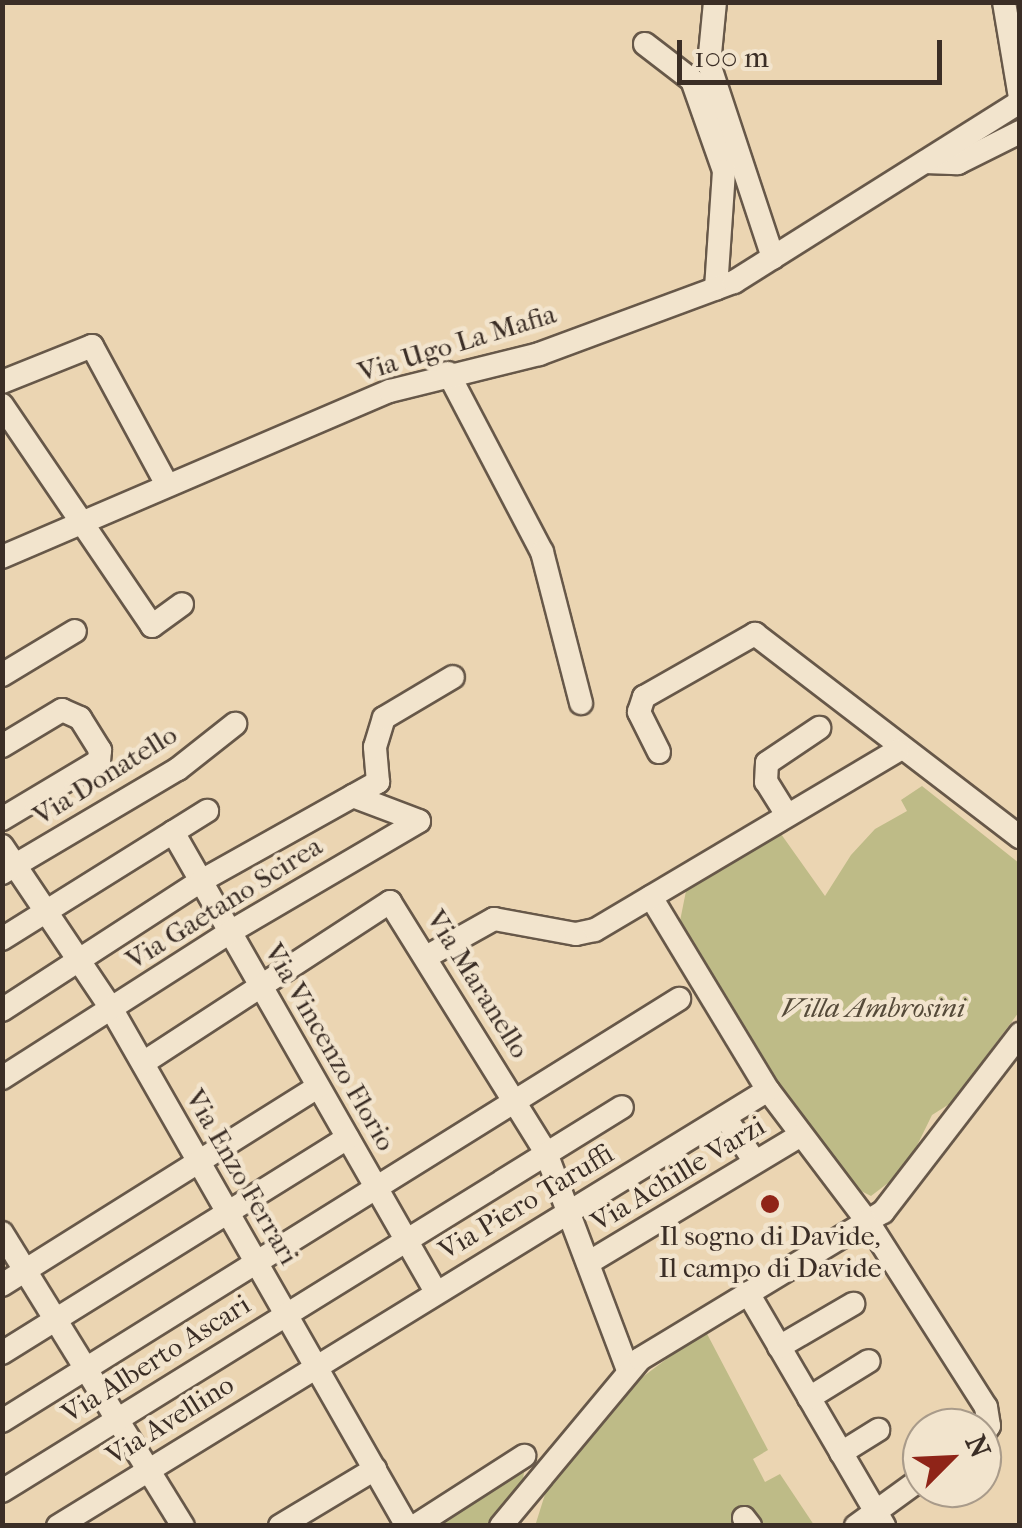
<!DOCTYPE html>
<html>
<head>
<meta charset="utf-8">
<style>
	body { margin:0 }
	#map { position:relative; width:1022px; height:1528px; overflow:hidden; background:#ebd5b2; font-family:"IM FELL French Canon",serif }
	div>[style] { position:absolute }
	.green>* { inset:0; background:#bebb87 }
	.roads { filter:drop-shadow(2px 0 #675849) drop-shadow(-2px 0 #675849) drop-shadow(0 2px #675849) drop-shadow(0 -2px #675849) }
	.street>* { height:22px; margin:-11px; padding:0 11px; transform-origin:11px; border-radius:11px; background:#f2e4cd }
	.dots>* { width:28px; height:28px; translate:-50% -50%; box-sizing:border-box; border:5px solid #f2e4cd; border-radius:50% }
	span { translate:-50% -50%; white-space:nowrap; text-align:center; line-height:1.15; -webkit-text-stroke:9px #f2e4cd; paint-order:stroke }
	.street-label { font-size:28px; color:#3b2e26 }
	.park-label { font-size:28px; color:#554a39; font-style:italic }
	.poi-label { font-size:28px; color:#3b2e26 }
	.frame { position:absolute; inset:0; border:5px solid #3b2e26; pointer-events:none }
	.north { position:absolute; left:902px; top:1408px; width:100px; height:100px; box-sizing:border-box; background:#f2e4cd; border:2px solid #a99b8a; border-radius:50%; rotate:66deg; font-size:28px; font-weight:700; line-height:40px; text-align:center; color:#3b2e26 }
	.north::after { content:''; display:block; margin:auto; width:35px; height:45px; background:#8f2418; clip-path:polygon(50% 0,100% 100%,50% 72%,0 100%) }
	.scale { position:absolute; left:677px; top:40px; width:265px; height:45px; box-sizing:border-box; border:5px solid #3b2e26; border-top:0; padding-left:12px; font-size:30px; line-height:35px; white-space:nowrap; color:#3b2e26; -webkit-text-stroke:8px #f2e4cd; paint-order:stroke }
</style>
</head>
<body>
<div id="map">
	<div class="green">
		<div style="clip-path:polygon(922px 786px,1019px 863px,1019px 1012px,951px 1103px,932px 1115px,905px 1170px,871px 1196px,855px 1188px,794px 1112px,679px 926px,686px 891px,781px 834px,825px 896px,851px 855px,875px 829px,907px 811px,901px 800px)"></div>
		<div style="clip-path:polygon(705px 1330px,768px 1450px,753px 1459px,765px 1482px,780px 1474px,814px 1525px,535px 1526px,547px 1488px,624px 1391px)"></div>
		<div style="clip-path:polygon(525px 1466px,522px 1486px,489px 1525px,429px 1526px)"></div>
	</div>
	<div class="roads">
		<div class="street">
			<div style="left:715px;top:2px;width:62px;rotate:95.5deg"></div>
			<div style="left:709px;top:64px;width:204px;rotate:71.7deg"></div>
			<div style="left:1004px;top:2px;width:97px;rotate:80.5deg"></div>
			<div style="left:645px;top:44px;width:59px;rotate:37.5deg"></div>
			<div style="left:692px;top:80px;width:96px;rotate:70.6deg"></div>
			<div style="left:724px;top:171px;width:118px;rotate:93.9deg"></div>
			<div style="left:925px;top:162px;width:33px;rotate:2deg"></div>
			<div style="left:958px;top:163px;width:69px;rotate:-26.6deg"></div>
			<div style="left:448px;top:373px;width:202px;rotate:62.3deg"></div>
			<div style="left:542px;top:552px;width:156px;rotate:75.5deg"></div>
			<div style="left:2px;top:382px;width:97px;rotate:-21.8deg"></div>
			<div style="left:92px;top:346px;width:156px;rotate:61.6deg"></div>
			<div style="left:2px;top:405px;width:267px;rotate:55.8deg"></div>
			<div style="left:152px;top:626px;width:37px;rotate:-36deg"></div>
			<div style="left:2px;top:557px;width:422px;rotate:-23.2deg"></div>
			<div style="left:390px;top:391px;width:154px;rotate:-13.9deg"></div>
			<div style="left:539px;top:354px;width:208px;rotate:-20.3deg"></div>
			<div style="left:734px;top:282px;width:338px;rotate:-32.2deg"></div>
			<div style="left:2px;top:675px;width:85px;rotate:-31.1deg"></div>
			<div style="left:2px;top:746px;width:70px;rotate:-31deg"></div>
			<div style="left:62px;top:710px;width:20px;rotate:24deg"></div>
			<div style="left:80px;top:718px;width:38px;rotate:58deg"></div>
			<div style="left:100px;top:750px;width:11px;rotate:95deg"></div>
			<div style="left:99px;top:761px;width:113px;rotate:149.1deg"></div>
			<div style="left:659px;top:752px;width:45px;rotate:-116.6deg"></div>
			<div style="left:639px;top:712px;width:16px;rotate:-72deg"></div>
			<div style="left:644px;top:697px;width:128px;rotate:-29.6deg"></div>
			<div style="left:755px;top:634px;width:334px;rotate:37.5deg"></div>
			<div style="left:787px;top:815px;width:39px;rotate:-122deg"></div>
			<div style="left:766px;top:782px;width:19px;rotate:-87deg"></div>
			<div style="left:767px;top:763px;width:63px;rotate:-33.9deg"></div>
			<div style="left:173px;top:832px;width:530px;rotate:60.24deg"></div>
			<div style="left:2px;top:846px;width:195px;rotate:56.1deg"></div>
			<div style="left:111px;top:1008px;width:597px;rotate:60.26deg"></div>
			<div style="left:2px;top:873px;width:204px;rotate:-30.6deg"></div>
			<div style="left:178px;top:769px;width:73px;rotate:-38.3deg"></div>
			<div style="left:651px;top:897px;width:226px;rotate:58.8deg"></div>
			<div style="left:768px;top:1090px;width:166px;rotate:52.9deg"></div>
			<div style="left:868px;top:1222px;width:219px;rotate:57.5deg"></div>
			<div style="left:986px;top:1407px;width:19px;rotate:81deg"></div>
			<div style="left:989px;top:1426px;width:12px;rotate:125deg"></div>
			<div style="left:2px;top:939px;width:242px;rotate:-32deg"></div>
			<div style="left:426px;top:957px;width:78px;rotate:-29.2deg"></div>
			<div style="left:494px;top:919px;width:83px;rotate:10.4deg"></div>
			<div style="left:576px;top:934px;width:19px;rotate:-12deg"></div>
			<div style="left:595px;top:930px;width:352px;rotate:-30.7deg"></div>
			<div style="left:2px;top:1010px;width:237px;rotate:-33deg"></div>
			<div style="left:201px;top:881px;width:203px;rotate:-29.2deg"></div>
			<div style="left:378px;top:782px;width:35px;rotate:-95deg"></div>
			<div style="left:375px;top:747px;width:30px;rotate:-73deg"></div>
			<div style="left:384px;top:718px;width:80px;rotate:-30.7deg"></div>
			<div style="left:143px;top:1063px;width:295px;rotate:-33.1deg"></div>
			<div style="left:390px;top:902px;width:296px;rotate:58.1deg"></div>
			<div style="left:546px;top:1153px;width:232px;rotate:69.3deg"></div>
			<div style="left:2px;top:1078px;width:271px;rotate:-32.6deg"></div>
			<div style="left:230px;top:932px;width:219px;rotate:-30.4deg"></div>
			<div style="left:419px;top:821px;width:71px;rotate:-159.3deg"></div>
			<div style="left:725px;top:1117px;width:54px;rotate:56.3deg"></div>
			<div style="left:2px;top:1233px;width:344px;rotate:58.3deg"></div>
			<div style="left:588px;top:1263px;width:246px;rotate:-31deg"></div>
			<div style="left:2px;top:1285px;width:373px;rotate:-32.1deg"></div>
			<div style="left:748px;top:1293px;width:270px;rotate:59.7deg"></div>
			<div style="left:779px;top:1347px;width:86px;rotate:-30.2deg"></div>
			<div style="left:2px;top:1353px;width:407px;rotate:-31.9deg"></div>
			<div style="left:809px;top:1398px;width:70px;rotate:-31.7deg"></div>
			<div style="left:2px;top:1421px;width:798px;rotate:-31.94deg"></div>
			<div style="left:841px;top:1453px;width:44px;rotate:-31.9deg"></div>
			<div style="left:2px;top:1491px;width:729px;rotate:-31.77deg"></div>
			<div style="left:744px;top:1518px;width:10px;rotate:53deg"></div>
			<div style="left:58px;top:1526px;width:833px;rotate:-31.55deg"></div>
			<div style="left:280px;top:1526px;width:111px;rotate:-31deg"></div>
			<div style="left:415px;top:1526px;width:130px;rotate:-32.7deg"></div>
			<div style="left:501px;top:1526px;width:217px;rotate:-50.2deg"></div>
			<div style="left:640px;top:1359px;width:284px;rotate:-31.2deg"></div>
			<div style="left:883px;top:1212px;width:225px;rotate:-52.4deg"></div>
			<div style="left:856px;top:1526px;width:82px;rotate:-36deg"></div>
		</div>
	</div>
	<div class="dots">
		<div style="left:770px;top:1204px;background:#8f2418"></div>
	</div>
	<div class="street-label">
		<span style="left:457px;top:343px;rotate:-17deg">Via Ugo La Mafia</span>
		<span style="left:105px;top:775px;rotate:-32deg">Via Donatello</span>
		<span style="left:224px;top:903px;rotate:-32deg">Via Gaetano Scirea</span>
		<span style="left:478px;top:984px;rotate:58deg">Via Maranello</span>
		<span style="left:330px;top:1047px;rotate:60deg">Via Vincenzo Florio</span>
		<span style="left:678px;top:1174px;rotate:-31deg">Via Achille Varzi</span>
		<span style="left:242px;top:1177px;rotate:60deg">Via Enzo Ferrari</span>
		<span style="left:526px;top:1202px;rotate:-31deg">Via Piero Taruffi</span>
		<span style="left:156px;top:1359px;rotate:-32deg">Via Alberto Ascari</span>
		<span style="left:170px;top:1420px;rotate:-32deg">Via Avellino</span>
	</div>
	<div class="park-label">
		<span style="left:873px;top:1008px">Villa Ambrosini</span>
	</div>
	<div class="poi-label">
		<span style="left:770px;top:1252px">Il sogno di Davide,<br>Il campo di Davide</span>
	</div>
	<div class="frame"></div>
	<div class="north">N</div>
	<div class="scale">100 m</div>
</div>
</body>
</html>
